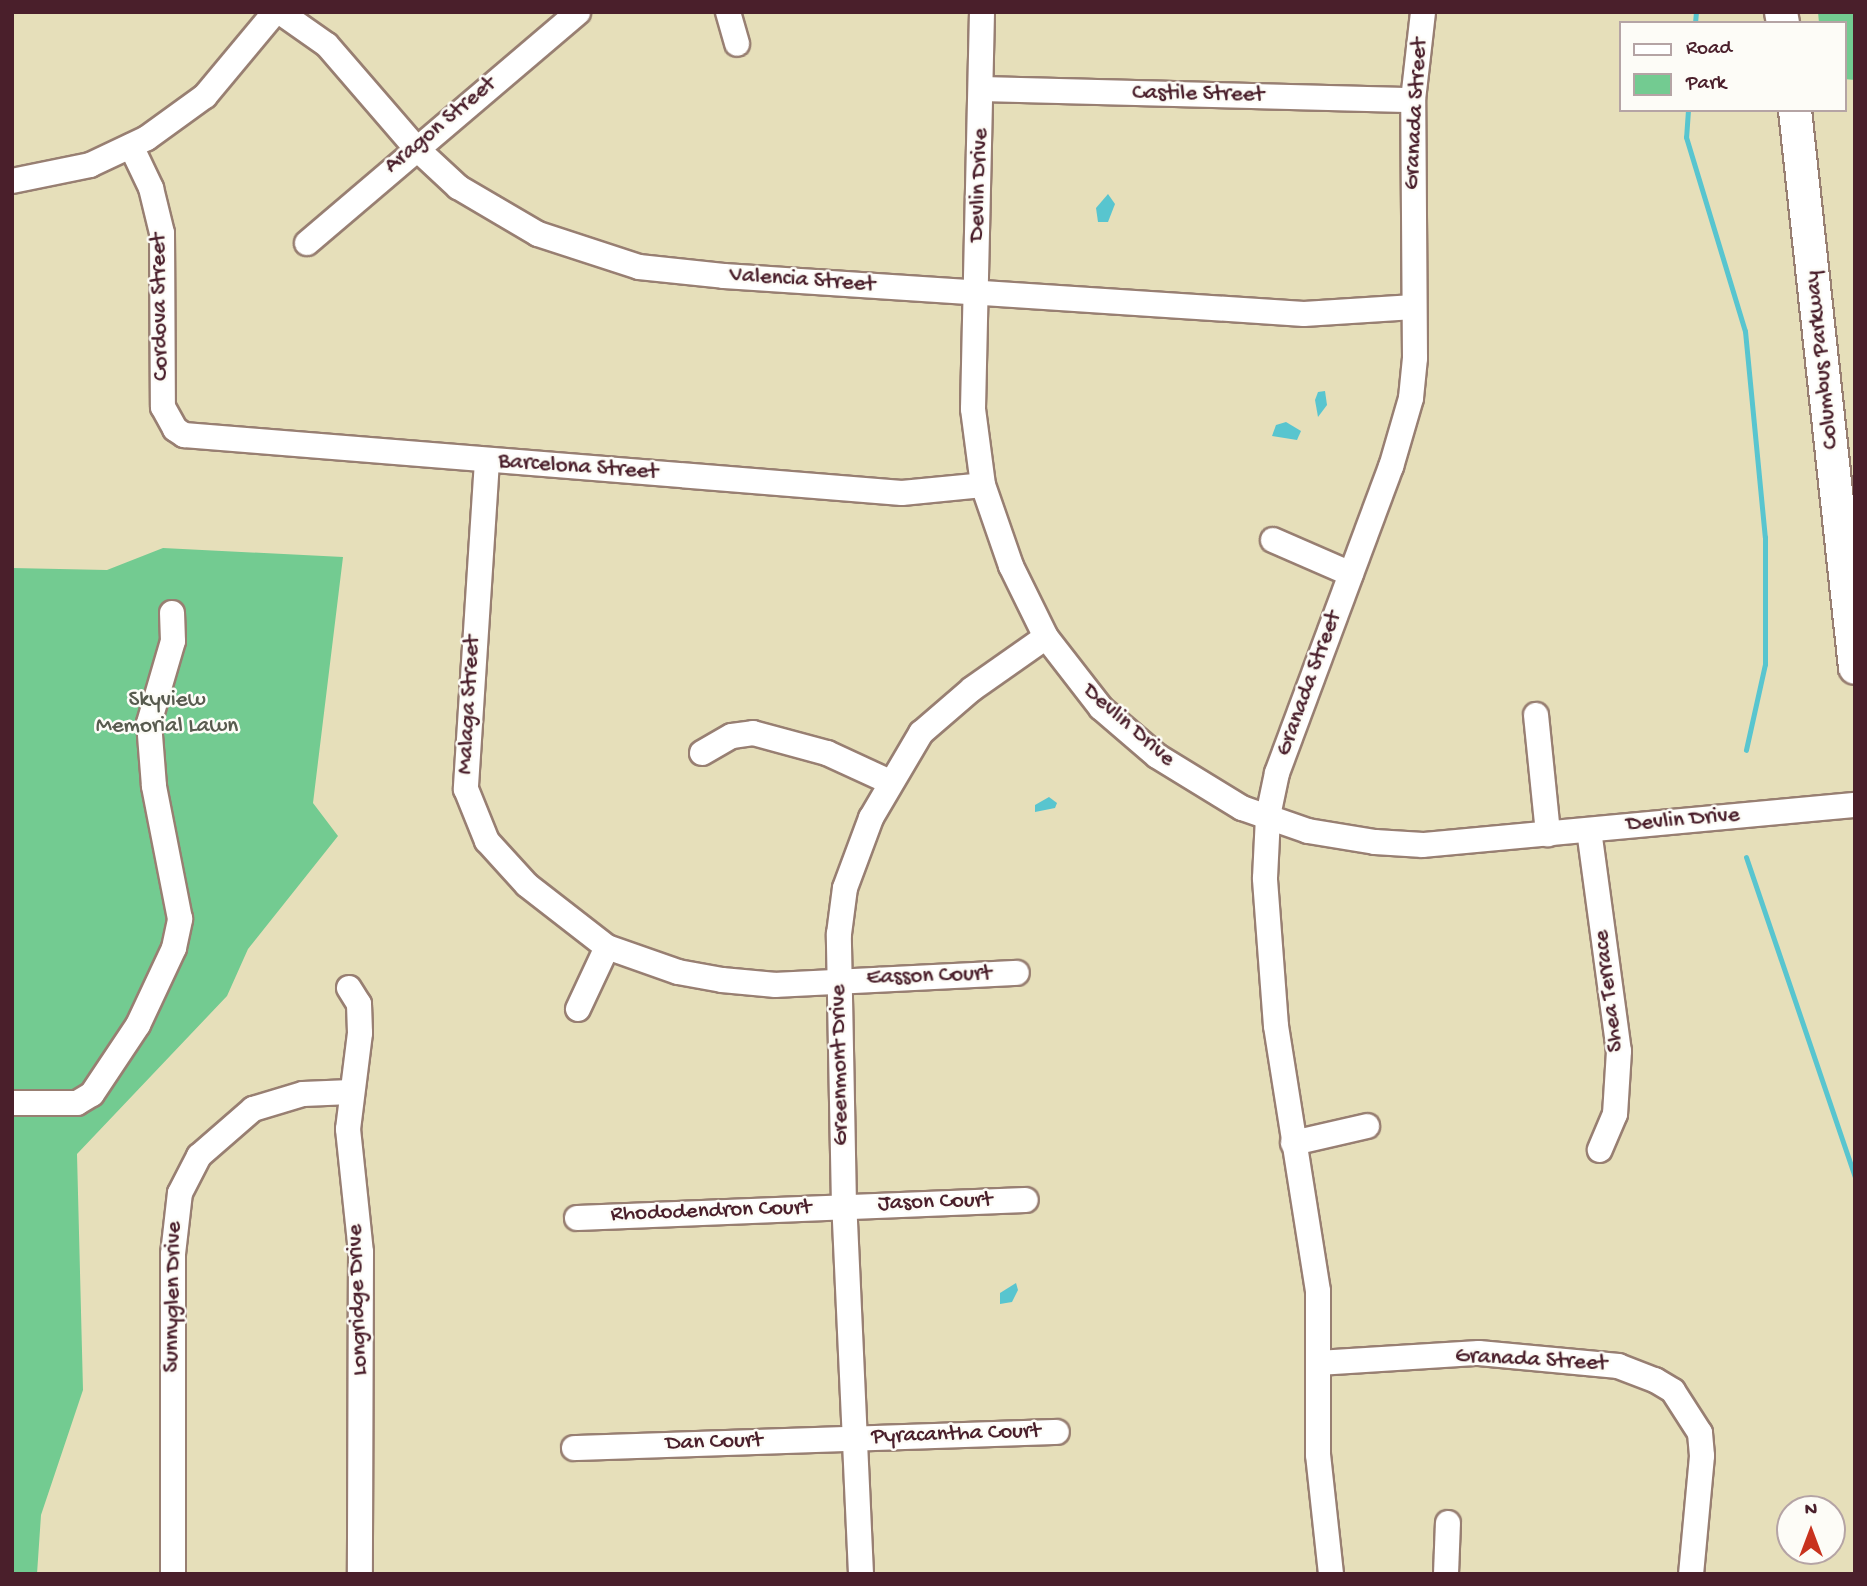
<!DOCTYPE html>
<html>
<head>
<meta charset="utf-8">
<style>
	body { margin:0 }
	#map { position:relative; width:1867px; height:1586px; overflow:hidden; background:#e6dfba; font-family:"Gochi Hand",sans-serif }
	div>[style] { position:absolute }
	.green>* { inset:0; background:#73cb91 }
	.water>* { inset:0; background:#58c5cf }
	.stream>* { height:5px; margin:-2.5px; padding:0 2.5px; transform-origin:2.5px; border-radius:2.5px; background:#58c5cf }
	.roads { filter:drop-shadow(2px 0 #987f72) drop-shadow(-2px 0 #987f72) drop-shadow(0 2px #987f72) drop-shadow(0 -2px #987f72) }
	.minor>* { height:24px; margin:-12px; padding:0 12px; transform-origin:12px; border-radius:12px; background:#fff }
	.major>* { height:32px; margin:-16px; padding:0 16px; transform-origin:16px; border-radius:16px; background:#fff }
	span { translate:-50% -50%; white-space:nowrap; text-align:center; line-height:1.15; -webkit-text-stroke:5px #fdfcf7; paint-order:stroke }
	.street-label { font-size:23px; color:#4a1f2b }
	.park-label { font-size:23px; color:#585b4f }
	.frame { position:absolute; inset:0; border:14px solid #4a1f2b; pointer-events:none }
	.legend { position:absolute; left:1619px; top:21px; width:228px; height:91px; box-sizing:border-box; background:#fdfcf7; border:2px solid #b5a4a5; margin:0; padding:9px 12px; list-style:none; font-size:21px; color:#4a1f2b }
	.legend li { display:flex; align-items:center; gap:14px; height:35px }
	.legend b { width:35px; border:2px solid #b5a4a5 }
	.north { position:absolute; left:1776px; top:1495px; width:70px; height:70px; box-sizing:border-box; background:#fdfcf7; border:2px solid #b5a4a5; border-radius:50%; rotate:0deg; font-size:19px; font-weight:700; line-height:28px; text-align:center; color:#4a1f2b }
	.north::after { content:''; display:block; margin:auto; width:24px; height:32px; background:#c8321e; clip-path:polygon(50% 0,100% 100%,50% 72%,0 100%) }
</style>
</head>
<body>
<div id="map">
	<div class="green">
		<div style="clip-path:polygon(1818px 12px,1855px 12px,1855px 80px,1844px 79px,1844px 23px,1819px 23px)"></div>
		<div style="clip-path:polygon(163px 548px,343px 557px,313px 803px,338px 836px,248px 949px,227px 996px,77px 1154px,83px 1390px,41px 1515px,37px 1574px,12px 1574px,12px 568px,107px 570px)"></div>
	</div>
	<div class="water">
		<div style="clip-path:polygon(1108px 194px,1115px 204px,1108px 222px,1098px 222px,1096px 208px)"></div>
		<div style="clip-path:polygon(1325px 391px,1327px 405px,1318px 417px,1315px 400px,1318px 392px)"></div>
		<div style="clip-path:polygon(1286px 422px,1301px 431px,1297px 440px,1272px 436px,1276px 425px)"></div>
		<div style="clip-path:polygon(1049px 797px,1057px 803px,1055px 808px,1035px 812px,1035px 805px)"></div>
		<div style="clip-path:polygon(1016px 1283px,1018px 1290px,1012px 1302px,1000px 1304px,1000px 1293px)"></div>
	</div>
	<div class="stream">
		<div style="left:1695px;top:23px;width:11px;rotate:-85deg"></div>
		<div style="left:1688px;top:110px;width:27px;rotate:94deg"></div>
		<div style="left:1686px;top:137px;width:203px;rotate:73.1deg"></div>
		<div style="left:1745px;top:331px;width:207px;rotate:84.5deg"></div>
		<div style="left:1765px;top:537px;width:127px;rotate:90deg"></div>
		<div style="left:1765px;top:664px;width:88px;rotate:102.5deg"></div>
		<div style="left:1746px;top:857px;width:338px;rotate:71.2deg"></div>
	</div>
	<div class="roads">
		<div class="minor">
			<div style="left:280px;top:12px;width:57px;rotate:35.1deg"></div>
			<div style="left:327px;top:45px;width:135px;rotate:49.2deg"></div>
			<div style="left:415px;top:147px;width:59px;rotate:42.9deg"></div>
			<div style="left:458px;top:187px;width:93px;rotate:30.4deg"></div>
			<div style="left:538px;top:234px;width:106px;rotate:18.1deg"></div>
			<div style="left:639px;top:267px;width:85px;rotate:6deg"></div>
			<div style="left:724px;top:276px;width:581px;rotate:3.75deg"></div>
			<div style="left:1304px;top:314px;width:110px;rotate:-3.6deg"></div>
			<div style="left:728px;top:12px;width:33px;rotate:74deg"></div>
			<div style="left:982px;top:12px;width:397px;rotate:91.3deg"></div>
			<div style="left:973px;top:409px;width:77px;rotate:82.5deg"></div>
			<div style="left:983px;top:485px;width:86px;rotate:70.9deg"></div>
			<div style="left:1011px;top:566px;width:79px;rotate:63.8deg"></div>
			<div style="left:1046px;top:637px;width:90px;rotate:52.2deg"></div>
			<div style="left:1101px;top:708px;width:74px;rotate:40.6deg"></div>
			<div style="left:1157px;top:756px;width:100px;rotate:31.5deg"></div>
			<div style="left:1242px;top:808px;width:70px;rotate:19.2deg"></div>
			<div style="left:1308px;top:831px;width:68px;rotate:9.3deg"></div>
			<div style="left:1375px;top:842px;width:48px;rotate:3.6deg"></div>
			<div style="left:1423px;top:845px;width:434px;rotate:-5.3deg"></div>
			<div style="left:984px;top:89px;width:429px;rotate:1.5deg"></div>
			<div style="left:131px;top:146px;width:47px;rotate:64.5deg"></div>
			<div style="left:151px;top:188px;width:46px;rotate:76.3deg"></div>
			<div style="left:162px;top:233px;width:174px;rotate:89.7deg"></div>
			<div style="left:163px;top:407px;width:25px;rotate:61deg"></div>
			<div style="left:175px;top:429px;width:11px;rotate:34deg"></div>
			<div style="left:184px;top:435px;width:720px;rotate:4.62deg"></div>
			<div style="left:902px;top:493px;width:81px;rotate:-5.6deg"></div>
			<div style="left:12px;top:181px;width:80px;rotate:-11.6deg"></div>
			<div style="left:90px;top:165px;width:63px;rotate:-25.3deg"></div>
			<div style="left:147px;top:138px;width:72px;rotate:-35.9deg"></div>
			<div style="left:205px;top:96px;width:109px;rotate:-50.2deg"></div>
			<div style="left:307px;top:243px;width:356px;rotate:-40.4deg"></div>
			<div style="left:487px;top:461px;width:329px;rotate:93.7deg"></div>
			<div style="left:466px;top:789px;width:56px;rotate:68deg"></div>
			<div style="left:487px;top:841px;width:59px;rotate:47.7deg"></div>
			<div style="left:527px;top:885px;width:101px;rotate:37.8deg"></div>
			<div style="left:607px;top:947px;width:75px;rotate:19.4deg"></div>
			<div style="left:678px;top:972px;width:45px;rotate:10.3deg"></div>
			<div style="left:722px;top:980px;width:54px;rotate:5.3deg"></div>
			<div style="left:776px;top:985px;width:241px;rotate:-2.9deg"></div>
			<div style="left:1273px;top:540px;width:85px;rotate:23.6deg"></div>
			<div style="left:1536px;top:715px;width:120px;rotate:84.2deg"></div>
			<div style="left:702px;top:753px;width:34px;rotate:-30deg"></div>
			<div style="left:732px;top:736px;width:21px;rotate:-8deg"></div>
			<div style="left:753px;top:733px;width:77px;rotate:15.1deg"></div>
			<div style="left:827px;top:753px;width:69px;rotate:24.7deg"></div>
			<div style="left:1589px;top:830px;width:223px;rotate:82.3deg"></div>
			<div style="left:1619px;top:1051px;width:63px;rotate:93.6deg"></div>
			<div style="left:1615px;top:1114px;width:39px;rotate:113deg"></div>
			<div style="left:349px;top:988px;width:19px;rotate:58deg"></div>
			<div style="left:359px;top:1004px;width:29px;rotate:88deg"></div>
			<div style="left:360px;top:1033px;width:97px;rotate:97.1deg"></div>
			<div style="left:348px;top:1129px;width:124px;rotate:84deg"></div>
			<div style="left:361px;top:1252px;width:322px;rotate:90.2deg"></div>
			<div style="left:578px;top:1009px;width:68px;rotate:-64.9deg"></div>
			<div style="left:12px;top:1103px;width:65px"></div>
			<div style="left:77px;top:1103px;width:17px;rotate:-31deg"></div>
			<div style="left:92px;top:1094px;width:83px;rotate:-56.3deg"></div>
			<div style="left:138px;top:1025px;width:85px;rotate:-64.9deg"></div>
			<div style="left:174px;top:948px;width:30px;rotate:-78deg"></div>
			<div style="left:180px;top:919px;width:136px;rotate:-101.1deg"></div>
			<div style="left:154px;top:786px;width:63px;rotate:-94.5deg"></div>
			<div style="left:149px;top:723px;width:85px;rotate:-73.7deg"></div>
			<div style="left:173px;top:641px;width:28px;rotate:-92deg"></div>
			<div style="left:1293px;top:1143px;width:76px;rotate:-12.9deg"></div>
			<div style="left:577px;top:1218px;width:449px;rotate:-2.3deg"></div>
			<div style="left:1318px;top:1363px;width:161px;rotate:-3.6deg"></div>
			<div style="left:1479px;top:1353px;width:140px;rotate:5.3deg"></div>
			<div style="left:1618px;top:1366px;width:40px;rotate:21deg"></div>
			<div style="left:1655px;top:1380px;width:21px;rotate:31deg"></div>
			<div style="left:1673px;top:1391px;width:50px;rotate:57.3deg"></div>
			<div style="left:1700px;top:1433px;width:23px;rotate:85deg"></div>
			<div style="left:1702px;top:1456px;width:119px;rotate:95.3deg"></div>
			<div style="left:574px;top:1448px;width:483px;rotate:-1.9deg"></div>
			<div style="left:173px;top:1574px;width:320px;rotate:-90deg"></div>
			<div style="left:173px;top:1254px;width:61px;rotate:-83.5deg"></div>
			<div style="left:180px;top:1193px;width:42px;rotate:-62.8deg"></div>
			<div style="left:199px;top:1156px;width:72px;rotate:-41deg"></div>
			<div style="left:253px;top:1109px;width:52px;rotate:-16.7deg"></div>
			<div style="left:303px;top:1094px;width:48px;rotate:-2.4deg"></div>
			<div style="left:861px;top:1574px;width:368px;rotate:-92.6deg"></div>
			<div style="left:844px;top:1206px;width:272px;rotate:-91.1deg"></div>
			<div style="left:839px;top:934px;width:46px;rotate:-82.6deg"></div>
			<div style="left:845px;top:888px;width:75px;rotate:-69.6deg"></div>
			<div style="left:871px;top:818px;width:99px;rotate:-59.5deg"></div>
			<div style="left:921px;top:733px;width:67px;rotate:-40.8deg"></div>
			<div style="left:972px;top:689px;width:90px;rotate:-35.1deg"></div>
			<div style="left:1331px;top:1574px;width:120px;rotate:-96.2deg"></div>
			<div style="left:1318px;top:1455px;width:164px;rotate:-90deg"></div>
			<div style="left:1318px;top:1291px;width:268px;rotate:-99deg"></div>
			<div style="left:1276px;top:1026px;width:148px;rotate:-94.3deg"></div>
			<div style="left:1265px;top:878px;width:62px;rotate:-87.2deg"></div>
			<div style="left:1268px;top:816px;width:44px;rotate:-78.2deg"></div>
			<div style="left:1277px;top:773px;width:327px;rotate:-69.6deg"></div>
			<div style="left:1391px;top:467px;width:72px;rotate:-73.8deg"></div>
			<div style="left:1411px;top:398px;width:40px;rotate:-84.3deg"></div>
			<div style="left:1415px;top:358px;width:258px;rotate:-90.4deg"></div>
			<div style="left:1413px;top:100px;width:89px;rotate:-83.5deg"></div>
			<div style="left:1446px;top:1574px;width:51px;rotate:-87.8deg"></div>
		</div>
		<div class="major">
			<div style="left:1781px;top:12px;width:11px;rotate:80deg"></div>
			<div style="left:1795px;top:110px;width:561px;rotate:83.86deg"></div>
		</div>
	</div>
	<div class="street-label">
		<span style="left:1198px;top:95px;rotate:1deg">Castile Street</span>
		<span style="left:1417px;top:114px;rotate:-87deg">Granada Street</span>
		<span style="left:441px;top:126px;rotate:-40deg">Aragon Street</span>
		<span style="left:980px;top:185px;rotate:-88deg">Devlin Drive</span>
		<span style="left:802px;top:281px;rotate:4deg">Valencia Street</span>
		<span style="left:161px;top:307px;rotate:-91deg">Cordova Street</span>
		<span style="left:1823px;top:360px;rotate:-96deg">Columbus Parkway</span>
		<span style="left:578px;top:468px;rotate:4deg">Barcelona Street</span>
		<span style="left:1310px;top:684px;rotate:-70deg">Granada Street</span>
		<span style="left:470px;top:705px;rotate:-87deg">Malaga Street</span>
		<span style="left:1128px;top:726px;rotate:41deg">Devlin Drive</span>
		<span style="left:1683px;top:821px;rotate:-5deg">Devlin Drive</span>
		<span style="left:929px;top:977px;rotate:-2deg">Easson Court</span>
		<span style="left:1610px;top:991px;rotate:-97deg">Shea Terrace</span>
		<span style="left:841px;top:1065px;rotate:-91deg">Greenmont Drive</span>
		<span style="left:935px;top:1203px;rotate:-2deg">Jason Court</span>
		<span style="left:711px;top:1212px;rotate:-2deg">Rhododendron Court</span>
		<span style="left:174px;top:1297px;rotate:-89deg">Sunnyglen Drive</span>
		<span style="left:359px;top:1300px;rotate:-92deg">Longridge Drive</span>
		<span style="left:1531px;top:1361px;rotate:3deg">Granada Street</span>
		<span style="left:956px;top:1435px;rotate:-2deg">Pyracantha Court</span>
		<span style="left:714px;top:1443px;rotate:-2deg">Dan Court</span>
	</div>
	<div class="park-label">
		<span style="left:167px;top:714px">Skyview<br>Memorial Lawn</span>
	</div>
	<div class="frame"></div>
	<ul class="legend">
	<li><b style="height:9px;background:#fff"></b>Road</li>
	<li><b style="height:19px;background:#73cb91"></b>Park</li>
	</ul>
	<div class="north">N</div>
</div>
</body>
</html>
